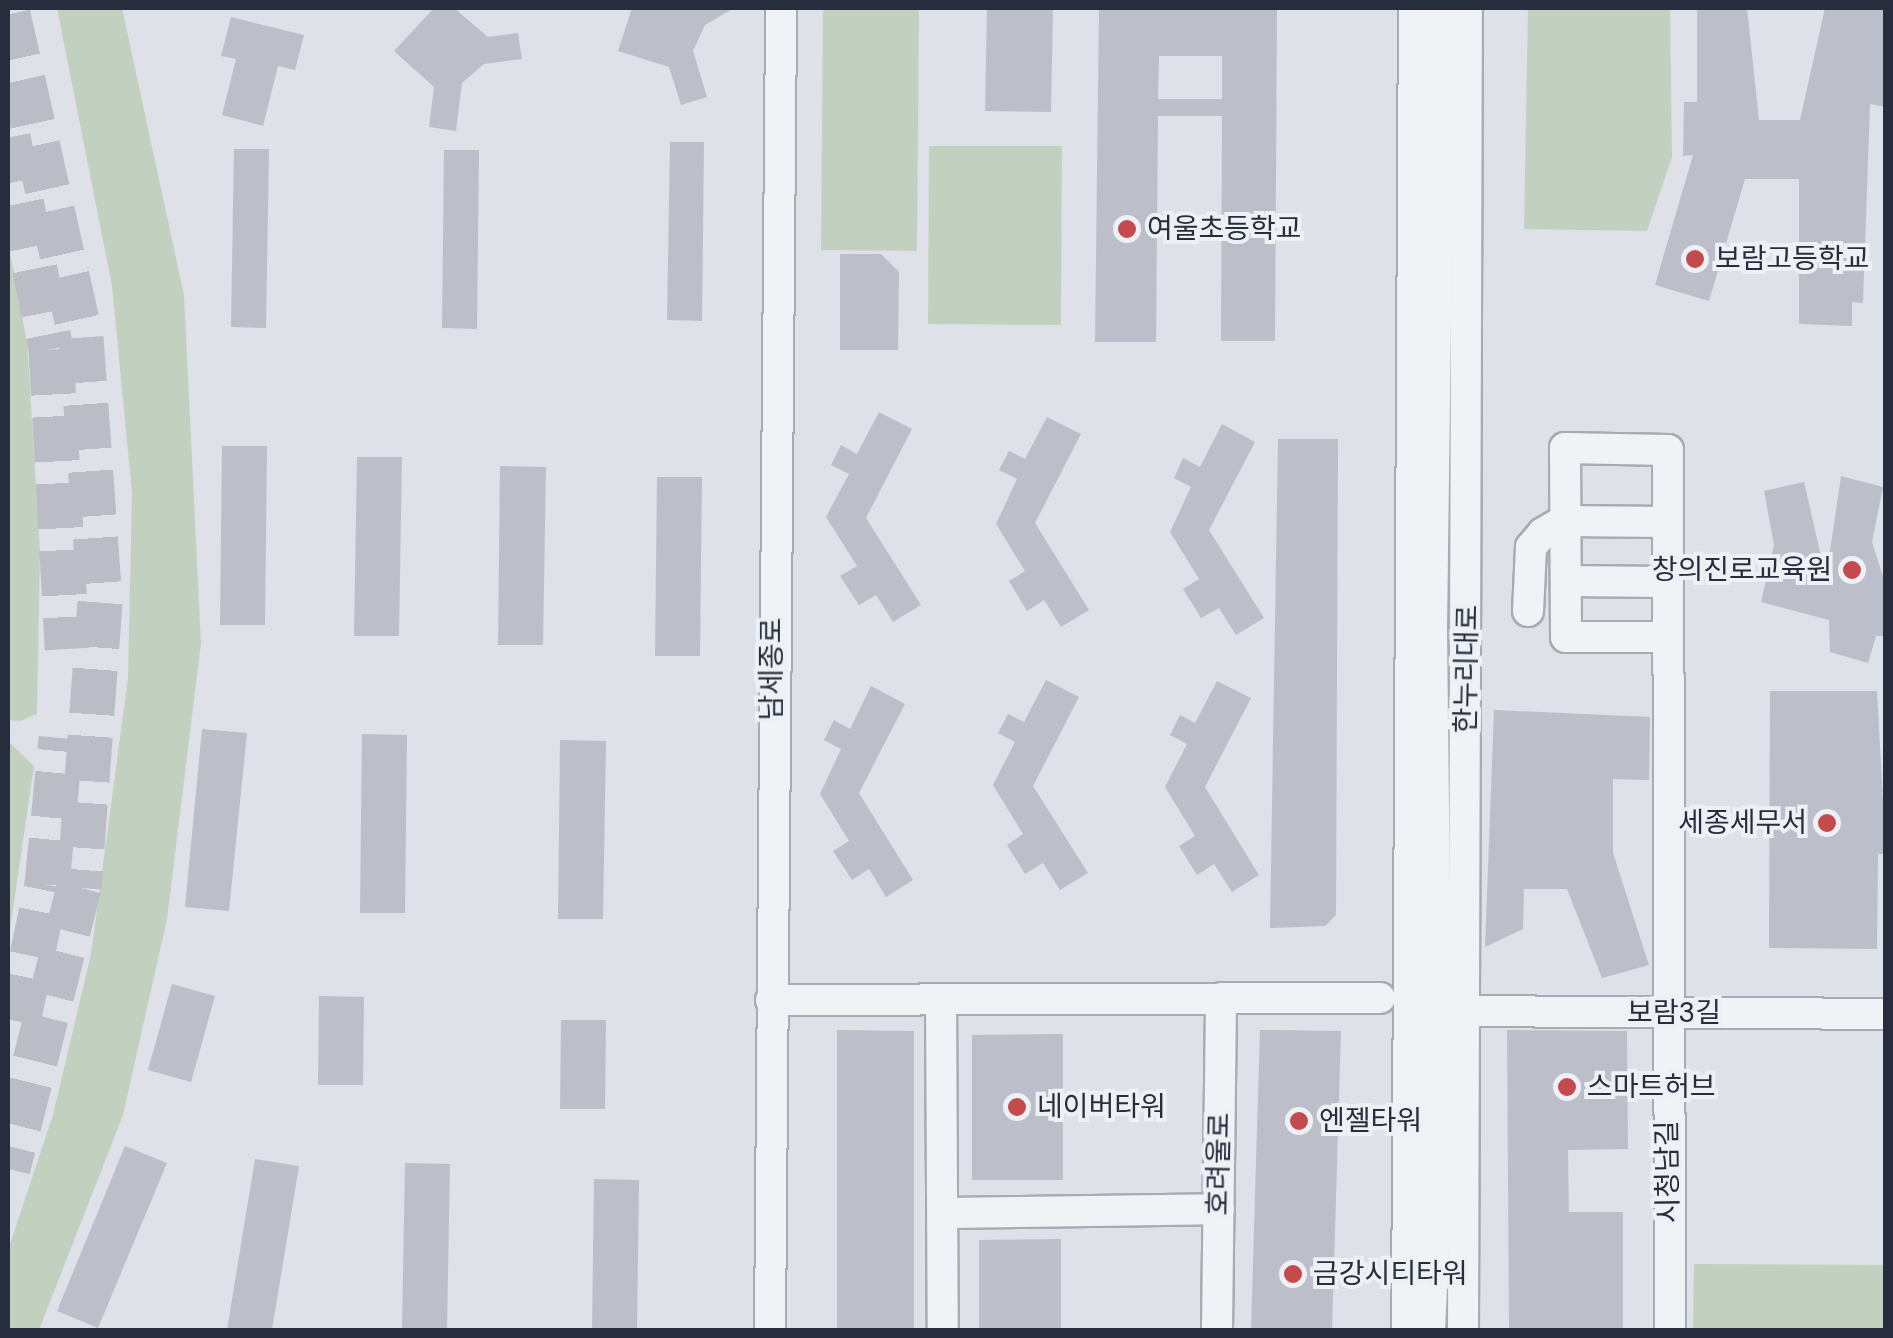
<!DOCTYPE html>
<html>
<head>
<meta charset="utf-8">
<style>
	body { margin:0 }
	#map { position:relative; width:1893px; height:1338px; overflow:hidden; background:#dee1e7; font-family:"DM Sans","Noto Sans KR",sans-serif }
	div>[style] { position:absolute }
	.green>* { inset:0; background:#c2d0c0 }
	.building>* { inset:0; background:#bcbfc9 }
	.highway-tunnel>* { height:45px; margin-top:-22.5px; transform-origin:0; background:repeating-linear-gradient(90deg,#babdc5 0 45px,transparent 0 67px) }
	.roads { filter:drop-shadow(2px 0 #a7abb4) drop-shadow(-2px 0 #a7abb4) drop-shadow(0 2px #a7abb4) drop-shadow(0 -2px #a7abb4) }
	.minor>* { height:30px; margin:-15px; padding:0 15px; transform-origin:15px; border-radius:15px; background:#f1f2f5 }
	.dots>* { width:28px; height:28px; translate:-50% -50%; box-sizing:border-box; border:5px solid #edf0f5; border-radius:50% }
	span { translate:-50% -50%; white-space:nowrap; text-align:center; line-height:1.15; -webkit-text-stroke:8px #edf0f5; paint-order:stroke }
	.poi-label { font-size:28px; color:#282d3d }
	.left { translate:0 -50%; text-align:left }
	.right { translate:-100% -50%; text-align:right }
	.street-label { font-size:28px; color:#282d3d }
	.frame { position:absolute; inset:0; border:10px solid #282d3d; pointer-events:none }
</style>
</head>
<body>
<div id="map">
	<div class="green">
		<div style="clip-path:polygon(57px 8px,122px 8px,184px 295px,201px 643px,167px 919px,123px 1115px,39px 1330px,8px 1330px,8px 1250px,53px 1115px,91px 954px,128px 678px,132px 493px,112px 286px)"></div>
		<div style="clip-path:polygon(823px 8px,919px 8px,917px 251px,821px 250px)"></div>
		<div style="clip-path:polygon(1528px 8px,1670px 8px,1672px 157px,1647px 231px,1524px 229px)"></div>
		<div style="clip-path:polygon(929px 146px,1062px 146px,1061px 325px,928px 324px)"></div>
		<div style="clip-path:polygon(8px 242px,27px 342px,40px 552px,37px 714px,20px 721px,8px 720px)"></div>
		<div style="clip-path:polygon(8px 741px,34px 766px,8px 943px)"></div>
		<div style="clip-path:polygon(1694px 1264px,1885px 1265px,1885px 1330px,1693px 1330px)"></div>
	</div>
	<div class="building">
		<div style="clip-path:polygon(434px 8px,454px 8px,488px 37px,518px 33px,522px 59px,484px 64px,462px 83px,456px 131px,429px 127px,434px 87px,394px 51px)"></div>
		<div style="clip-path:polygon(632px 8px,734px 8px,705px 25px,693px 51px,707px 97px,681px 105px,669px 67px,618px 51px)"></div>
		<div style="clip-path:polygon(987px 8px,1053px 8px,1051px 112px,985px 111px)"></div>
		<div style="clip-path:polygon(evenodd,1099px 8px,1277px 8px,1275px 341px,1221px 341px,1222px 116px,1158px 116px,1156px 342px,1095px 342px,1099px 8px,1159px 56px,1222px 56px,1222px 99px,1158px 99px,1159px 56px)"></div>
		<div style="clip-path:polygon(1697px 8px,1747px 8px,1759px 120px,1800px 120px,1825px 8px,1886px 8px,1886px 107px,1870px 104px,1863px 303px,1852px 302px,1852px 326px,1799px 324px,1799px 179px,1745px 179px,1709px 301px,1655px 285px,1693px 155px,1683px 156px,1684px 102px,1697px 102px)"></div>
		<div style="clip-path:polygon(231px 17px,304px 35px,295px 70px,278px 66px,263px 126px,222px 115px,236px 59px,221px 56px)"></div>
		<div style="clip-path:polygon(670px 142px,704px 142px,702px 321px,667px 320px)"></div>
		<div style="clip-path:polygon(234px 149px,269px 149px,266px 328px,231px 327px)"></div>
		<div style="clip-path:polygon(444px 150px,479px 150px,477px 329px,442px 328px)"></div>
		<div style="clip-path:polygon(840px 254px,881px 254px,899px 272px,898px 350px,840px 350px)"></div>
		<div style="clip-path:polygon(879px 412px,912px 429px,866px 518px,921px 605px,893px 622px,876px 595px,859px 605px,840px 576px,857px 566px,826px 517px,849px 474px,831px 465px,841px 445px,857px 454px)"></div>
		<div style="clip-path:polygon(1047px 417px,1081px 434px,1035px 523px,1089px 610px,1061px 627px,1044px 600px,1027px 611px,1009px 581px,1025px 571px,996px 524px,1017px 479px,999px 470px,1009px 451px,1025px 459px)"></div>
		<div style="clip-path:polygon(1222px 424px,1255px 442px,1209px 530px,1264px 618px,1236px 635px,1219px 608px,1201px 618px,1183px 589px,1199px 579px,1170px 532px,1191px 487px,1174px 478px,1183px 458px,1200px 467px)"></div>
		<div style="clip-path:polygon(1278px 439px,1338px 439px,1336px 915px,1325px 926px,1270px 928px)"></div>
		<div style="clip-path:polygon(222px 446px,267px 446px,265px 625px,220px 625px)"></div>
		<div style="clip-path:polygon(357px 457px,402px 457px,399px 636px,354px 636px)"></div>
		<div style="clip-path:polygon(500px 466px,546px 467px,543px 645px,498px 645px)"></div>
		<div style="clip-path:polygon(1841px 476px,1883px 487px,1872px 542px,1886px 586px,1886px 636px,1876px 636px,1868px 663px,1830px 652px,1829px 620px,1761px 602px,1774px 545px,1764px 491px,1804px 482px,1826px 578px)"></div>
		<div style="clip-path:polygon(657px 477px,702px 477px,700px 656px,655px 656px)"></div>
		<div style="clip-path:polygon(1046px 680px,1079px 697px,1033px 786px,1088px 873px,1060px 890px,1043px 863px,1025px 874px,1007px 845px,1023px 834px,993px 785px,1015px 742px,998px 733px,1008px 714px,1024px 722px)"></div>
		<div style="clip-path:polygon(1217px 681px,1251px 698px,1205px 787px,1259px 875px,1232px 892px,1214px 864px,1197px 875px,1179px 846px,1195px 836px,1165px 787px,1187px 744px,1170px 735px,1180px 715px,1195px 723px)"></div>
		<div style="clip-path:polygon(871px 686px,905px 704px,859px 793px,913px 880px,886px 897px,869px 869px,852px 880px,833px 851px,849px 841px,820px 794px,841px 749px,824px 740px,834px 720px,850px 729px)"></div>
		<div style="clip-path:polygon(1770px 691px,1877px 691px,1886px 854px,1878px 854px,1877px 949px,1769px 948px)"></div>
		<div style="clip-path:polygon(1494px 710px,1650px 717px,1649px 780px,1613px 779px,1613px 853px,1649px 965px,1602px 978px,1567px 889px,1524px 889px,1523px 929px,1485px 947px)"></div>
		<div style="clip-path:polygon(202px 729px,247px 733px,229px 911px,185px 907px)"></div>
		<div style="clip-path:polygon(362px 734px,407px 735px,405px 913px,360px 913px)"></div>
		<div style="clip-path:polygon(560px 740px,606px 741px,603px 919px,558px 919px)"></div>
		<div style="clip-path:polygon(172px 984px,215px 996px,191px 1082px,148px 1070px)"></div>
		<div style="clip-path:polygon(319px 996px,364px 997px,363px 1085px,318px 1085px)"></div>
		<div style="clip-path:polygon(561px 1020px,606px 1020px,605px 1109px,560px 1109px)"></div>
		<div style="clip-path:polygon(837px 1030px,914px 1031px,914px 1330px,837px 1330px)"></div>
		<div style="clip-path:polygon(1260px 1030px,1341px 1031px,1332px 1330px,1251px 1330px)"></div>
		<div style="clip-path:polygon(1507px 1030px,1627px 1031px,1628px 1149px,1568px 1150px,1569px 1212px,1623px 1212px,1623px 1330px,1509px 1330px)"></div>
		<div style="clip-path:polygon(1063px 1034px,1063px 1180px,972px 1180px,972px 1035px)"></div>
		<div style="clip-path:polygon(125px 1146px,167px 1163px,98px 1328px,57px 1311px)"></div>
		<div style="clip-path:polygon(255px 1159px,299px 1166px,272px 1330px,227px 1330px)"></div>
		<div style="clip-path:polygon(405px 1163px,450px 1164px,447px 1330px,402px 1330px)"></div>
		<div style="clip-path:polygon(594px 1179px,639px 1180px,637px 1330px,592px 1330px)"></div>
		<div style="clip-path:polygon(1061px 1239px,1061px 1330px,979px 1330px,979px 1240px)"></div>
	</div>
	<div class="highway-tunnel">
		<div style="left:8px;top:14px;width:331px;rotate:77.3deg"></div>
		<div style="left:81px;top:337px;width:266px;rotate:85.9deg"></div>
		<div style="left:100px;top:602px;width:286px;rotate:94.2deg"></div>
		<div style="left:79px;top:887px;width:290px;rotate:104.2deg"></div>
		<div style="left:8px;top:137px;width:216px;rotate:78.5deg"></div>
		<div style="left:51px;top:349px;width:300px;rotate:86.9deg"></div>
		<div style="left:18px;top:1021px;width:140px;rotate:-78deg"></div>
		<div style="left:47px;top:884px;width:147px;rotate:-84.5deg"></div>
	</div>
	<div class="roads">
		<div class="minor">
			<div style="left:1566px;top:581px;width:101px;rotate:0.6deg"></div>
			<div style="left:1528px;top:611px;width:64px;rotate:-87.3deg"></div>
			<div style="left:1531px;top:547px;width:18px;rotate:-49deg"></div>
			<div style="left:1543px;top:533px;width:24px;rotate:-30deg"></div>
			<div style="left:1564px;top:521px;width:103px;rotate:0.6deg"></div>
			<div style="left:1667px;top:637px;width:101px;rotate:180deg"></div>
			<div style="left:1566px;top:637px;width:189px;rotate:-90.3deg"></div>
			<div style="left:1565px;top:448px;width:103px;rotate:1.1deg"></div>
			<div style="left:1668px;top:450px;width:880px;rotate:89.87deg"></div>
			<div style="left:941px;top:999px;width:331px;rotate:89.7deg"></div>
			<div style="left:771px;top:1000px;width:609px;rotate:-0.19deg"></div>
			<div style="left:1463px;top:1011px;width:423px;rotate:0.4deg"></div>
			<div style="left:944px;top:1213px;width:275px;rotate:-0.8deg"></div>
			<div style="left:770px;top:1330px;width:1322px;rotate:-89.52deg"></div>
			<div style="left:1217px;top:1330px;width:332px;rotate:-89.3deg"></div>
			<div style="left:1407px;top:1330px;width:1322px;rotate:-89.7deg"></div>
			<div style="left:1430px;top:1330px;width:162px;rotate:-87.2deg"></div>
			<div style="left:1438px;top:1168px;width:538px;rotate:-90.64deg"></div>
			<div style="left:1432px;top:630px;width:622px;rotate:-89.26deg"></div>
			<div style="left:1463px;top:1330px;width:1322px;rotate:-89.83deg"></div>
		</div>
	</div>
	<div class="dots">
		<div style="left:1127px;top:229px;background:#c54a4e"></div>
		<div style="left:1695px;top:259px;background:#c54a4e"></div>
		<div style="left:1852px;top:570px;background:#c54a4e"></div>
		<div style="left:1827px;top:823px;background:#c54a4e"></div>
		<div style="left:1567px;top:1087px;background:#c54a4e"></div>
		<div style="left:1017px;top:1107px;background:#c54a4e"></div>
		<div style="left:1299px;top:1121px;background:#c54a4e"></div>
		<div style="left:1293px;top:1274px;background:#c54a4e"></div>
	</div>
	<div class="poi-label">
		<span class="left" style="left:1147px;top:229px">여울초등학교</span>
		<span class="left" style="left:1715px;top:259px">보람고등학교</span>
		<span class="right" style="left:1832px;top:570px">창의진로교육원</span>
		<span class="right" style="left:1807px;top:823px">세종세무서</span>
		<span class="left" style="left:1587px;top:1087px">스마트허브</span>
		<span class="left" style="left:1037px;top:1107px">네이버타워</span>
		<span class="left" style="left:1319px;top:1121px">엔젤타워</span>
		<span class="left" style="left:1313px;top:1274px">금강시티타워</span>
	</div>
	<div class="street-label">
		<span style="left:772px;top:669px;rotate:-90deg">남세종로</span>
		<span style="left:1467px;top:669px;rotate:-89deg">한누리대로</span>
		<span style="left:1674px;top:1013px">보람3길</span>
		<span style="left:1219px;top:1164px;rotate:-89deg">호려울로</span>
		<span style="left:1668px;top:1172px;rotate:-91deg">시청남길</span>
	</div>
	<div class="frame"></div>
</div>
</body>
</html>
